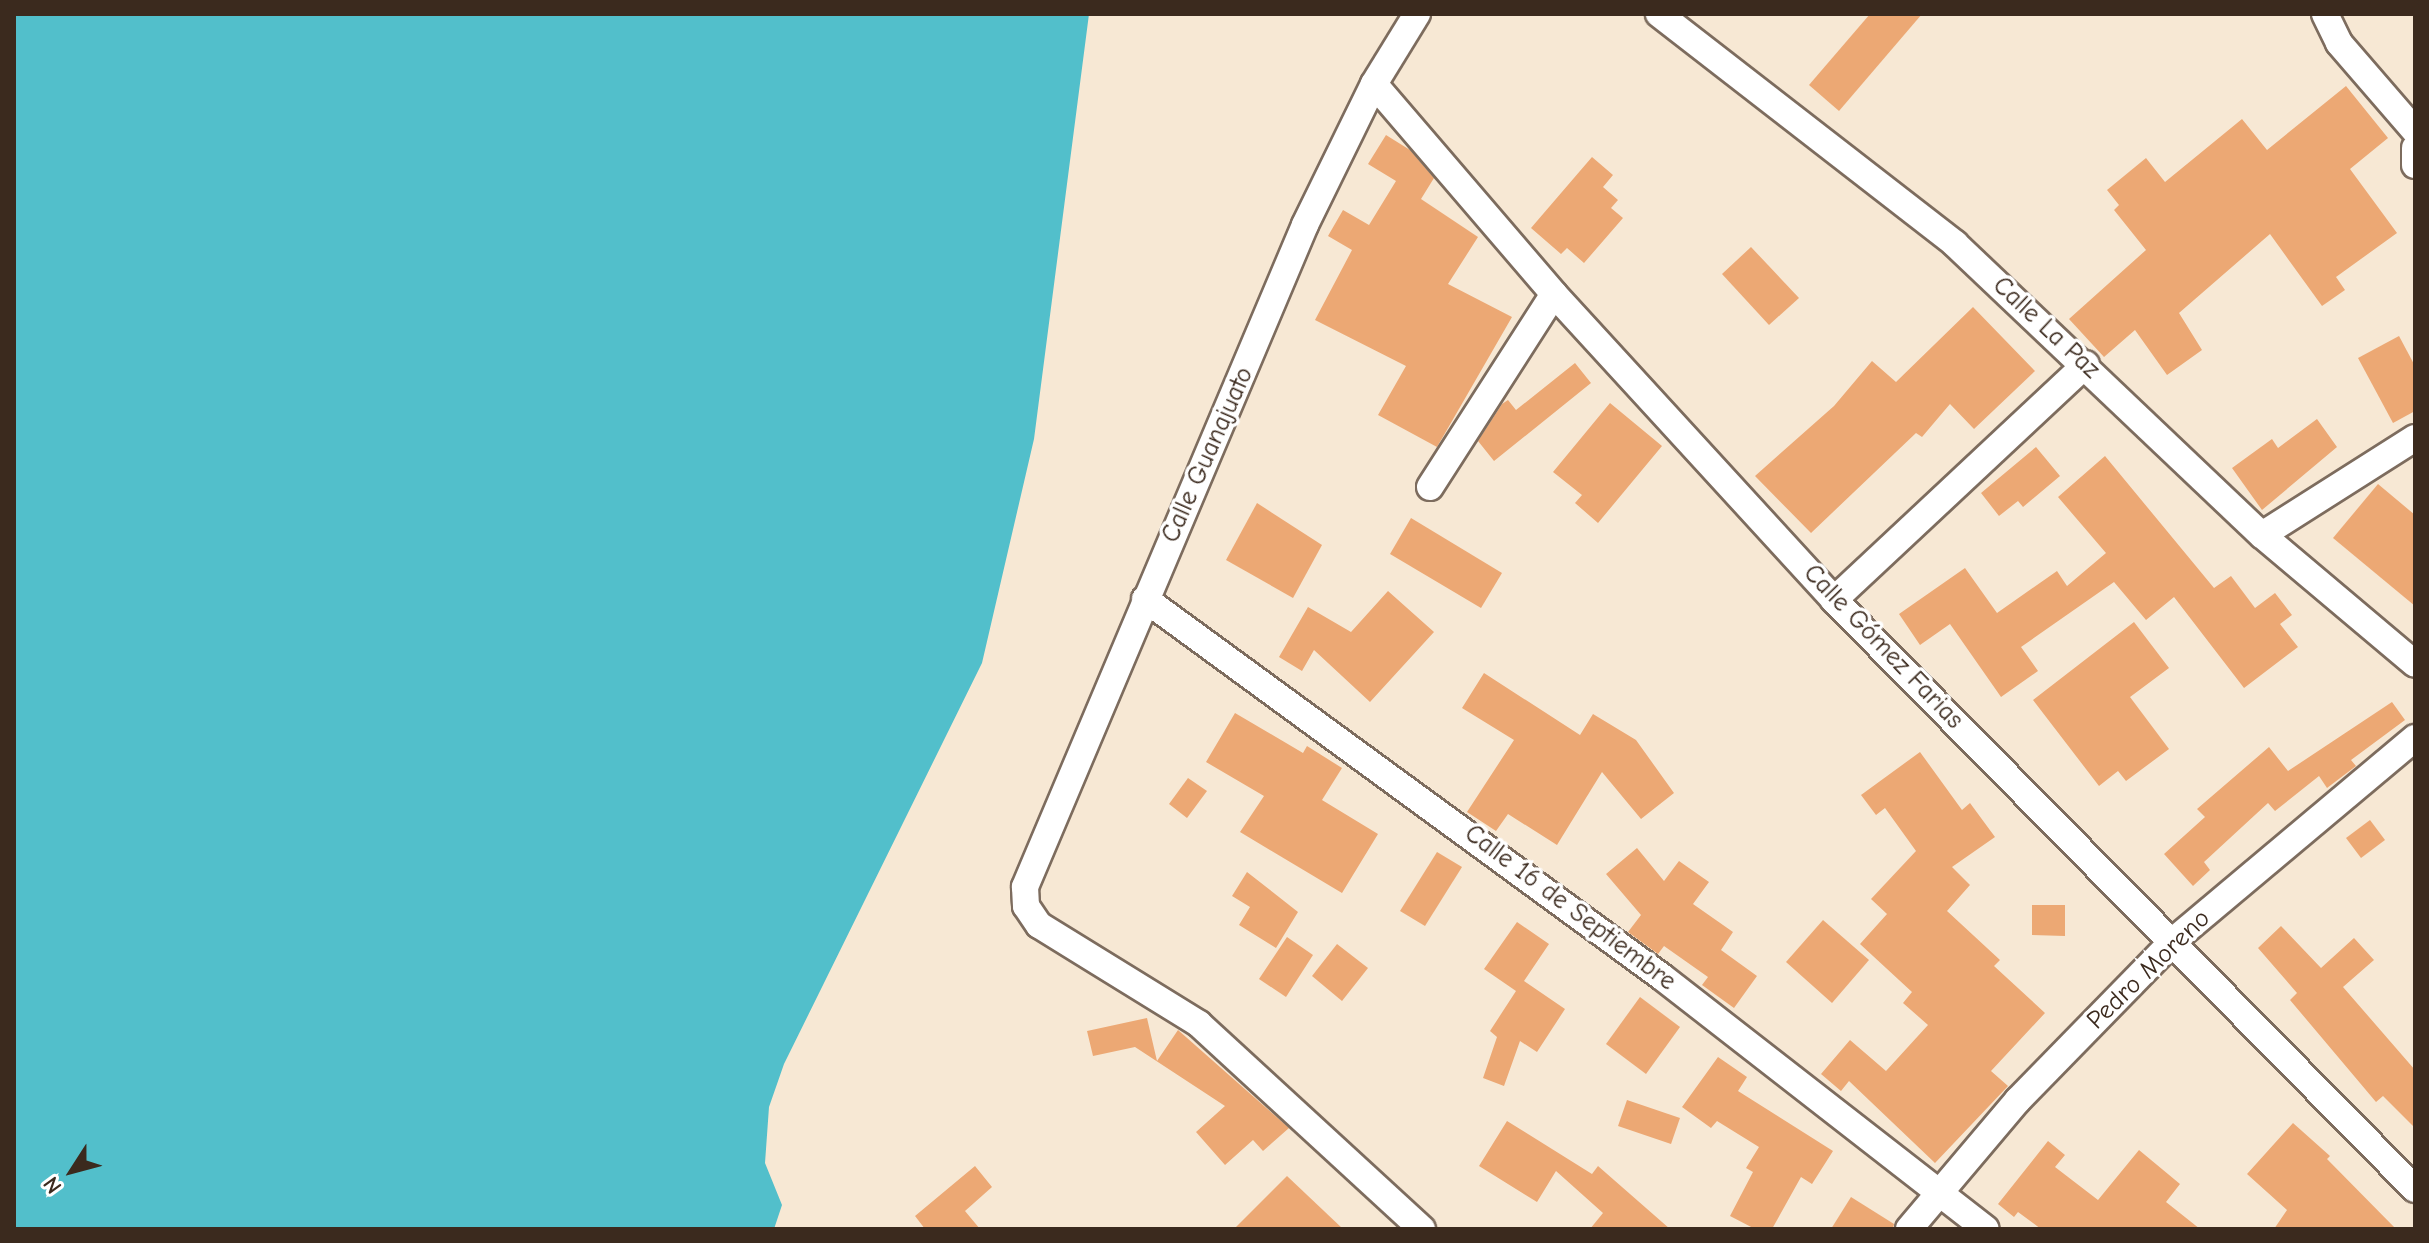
<!DOCTYPE html>
<html>
<head>
<meta charset="utf-8">
<style>
	body { margin:0 }
	#map { position:relative; width:2429px; height:1243px; overflow:hidden; background:#f7e8d4; font-family:"Comic Neue",sans-serif }
	div>[style] { position:absolute }
	.water>* { inset:0; background:#52bfcb }
	.building>* { inset:0; background:#eca874 }
	.roads { filter:drop-shadow(2px 0 #7d6c5e) drop-shadow(-2px 0 #7d6c5e) drop-shadow(0 2px #7d6c5e) drop-shadow(0 -2px #7d6c5e) }
	.street>* { height:26px; margin:-13px; padding:0 13px; transform-origin:13px; border-radius:13px; background:#fff }
	span { translate:-50% -50%; white-space:nowrap; text-align:center; line-height:1.15; -webkit-text-stroke:7px #fff; paint-order:stroke }
	.street-label { font-size:26px; color:#3b2a1e }
	.frame { position:absolute; inset:0; border:16px solid #3b2a1e; pointer-events:none }
	.north { position:absolute; left:32px; top:1131px; width:80px; height:80px; -webkit-text-stroke:6px #fff; paint-order:stroke; rotate:234deg; font-size:22px; font-weight:700; line-height:32px; text-align:center; color:#3b2a1e }
	.north::after { content:''; display:block; margin:auto; width:28px; height:36px; background:#3b2a1e; clip-path:polygon(50% 0,100% 100%,50% 72%,0 100%) }
</style>
</head>
<body>
<div id="map">
	<div class="water">
		<div style="clip-path:polygon(14px 14px,1089px 14px,1034px 439px,982px 663px,784px 1064px,769px 1107px,765px 1163px,782px 1205px,774px 1229px,14px 1229px)"></div>
	</div>
	<div class="building">
		<div style="clip-path:polygon(1870px 14px,1922px 14px,1839px 111px,1809px 85px)"></div>
		<div style="clip-path:polygon(2346px 86px,2388px 138px,2350px 169px,2397px 233px,2336px 277px,2345px 290px,2322px 306px,2270px 234px,2179px 313px,2202px 350px,2167px 375px,2135px 330px,2104px 357px,2069px 319px,2146px 250px,2114px 210px,2119px 205px,2107px 190px,2146px 158px,2165px 182px,2242px 119px,2267px 150px)"></div>
		<div style="clip-path:polygon(1386px 135px,1410px 150px,1434px 178px,1421px 199px,1478px 237px,1448px 284px,1512px 317px,1437px 447px,1378px 415px,1406px 366px,1315px 320px,1352px 250px,1328px 236px,1343px 210px,1369px 225px,1396px 181px,1368px 164px)"></div>
		<div style="clip-path:polygon(1592px 157px,1613px 175px,1603px 187px,1618px 200px,1611px 208px,1623px 218px,1584px 263px,1567px 248px,1561px 254px,1531px 228px)"></div>
		<div style="clip-path:polygon(1751px 247px,1799px 298px,1769px 325px,1722px 274px)"></div>
		<div style="clip-path:polygon(1973px 307px,2035px 371px,1974px 429px,1950px 404px,1922px 437px,1916px 433px,1811px 533px,1755px 476px,1834px 406px,1872px 361px,1896px 382px)"></div>
		<div style="clip-path:polygon(2399px 336px,2415px 366px,2415px 411px,2393px 423px,2358px 358px)"></div>
		<div style="clip-path:polygon(1575px 363px,1591px 383px,1494px 461px,1478px 441px,1502px 404px,1508px 400px,1516px 410px)"></div>
		<div style="clip-path:polygon(1610px 403px,1662px 446px,1598px 523px,1575px 503px,1582px 495px,1553px 472px)"></div>
		<div style="clip-path:polygon(2317px 419px,2337px 447px,2262px 510px,2232px 468px,2272px 439px,2278px 448px)"></div>
		<div style="clip-path:polygon(2036px 447px,2060px 476px,2023px 507px,2018px 501px,1999px 516px,1981px 493px)"></div>
		<div style="clip-path:polygon(2105px 456px,2214px 588px,2231px 576px,2255px 608px,2275px 593px,2292px 615px,2280px 624px,2298px 647px,2244px 688px,2174px 597px,2146px 620px,2114px 582px,2021px 647px,2038px 671px,2001px 697px,1950px 624px,1920px 645px,1899px 614px,1965px 568px,1997px 613px,2057px 571px,2067px 586px,2106px 553px,2058px 497px)"></div>
		<div style="clip-path:polygon(2378px 484px,2415px 515px,2415px 606px,2333px 538px)"></div>
		<div style="clip-path:polygon(1257px 503px,1322px 545px,1293px 598px,1226px 560px)"></div>
		<div style="clip-path:polygon(1411px 518px,1502px 573px,1481px 608px,1390px 554px)"></div>
		<div style="clip-path:polygon(1388px 591px,1434px 632px,1370px 702px,1314px 650px,1302px 671px,1279px 657px,1308px 607px,1351px 632px)"></div>
		<div style="clip-path:polygon(2134px 622px,2169px 668px,2130px 697px,2169px 749px,2126px 781px,2118px 771px,2099px 786px,2033px 700px)"></div>
		<div style="clip-path:polygon(1484px 673px,1580px 735px,1593px 714px,1636px 740px,1674px 793px,1641px 819px,1602px 772px,1557px 845px,1508px 814px,1496px 831px,1467px 812px,1514px 740px,1462px 708px)"></div>
		<div style="clip-path:polygon(2392px 702px,2405px 720px,2351px 760px,2356px 766px,2327px 788px,2319px 776px,2275px 811px,2268px 803px,2204px 862px,2210px 870px,2193px 886px,2164px 854px,2205px 817px,2197px 809px,2269px 747px,2288px 771px)"></div>
		<div style="clip-path:polygon(1235px 713px,1303px 753px,1307px 746px,1342px 768px,1322px 800px,1378px 834px,1342px 893px,1240px 832px,1264px 796px,1206px 762px)"></div>
		<div style="clip-path:polygon(1920px 752px,1962px 810px,1970px 803px,1995px 837px,1952px 867px,1970px 885px,1947px 911px,2000px 960px,1994px 966px,2045px 1013px,1991px 1071px,2008px 1086px,1935px 1163px,1849px 1081px,1841px 1091px,1821px 1074px,1850px 1040px,1886px 1071px,1928px 1025px,1903px 1003px,1912px 992px,1860px 944px,1887px 914px,1871px 899px,1916px 851px,1885px 808px,1876px 815px,1861px 795px)"></div>
		<div style="clip-path:polygon(1188px 778px,1207px 791px,1187px 818px,1169px 804px)"></div>
		<div style="clip-path:polygon(2370px 820px,2385px 840px,2361px 858px,2346px 838px)"></div>
		<div style="clip-path:polygon(1637px 848px,1664px 881px,1679px 861px,1709px 882px,1693px 904px,1733px 932px,1721px 950px,1757px 976px,1734px 1008px,1702px 985px,1708px 977px,1664px 946px,1658px 954px,1628px 932px,1641px 915px,1606px 874px)"></div>
		<div style="clip-path:polygon(1437px 852px,1462px 867px,1425px 926px,1400px 911px)"></div>
		<div style="clip-path:polygon(1247px 872px,1298px 912px,1276px 948px,1239px 925px,1250px 907px,1232px 896px)"></div>
		<div style="clip-path:polygon(2032px 905px,2065px 905px,2065px 936px,2032px 935px)"></div>
		<div style="clip-path:polygon(1823px 920px,1869px 960px,1832px 1003px,1786px 962px)"></div>
		<div style="clip-path:polygon(1517px 922px,1549px 944px,1524px 981px,1565px 1009px,1537px 1052px,1520px 1041px,1504px 1086px,1483px 1078px,1497px 1037px,1490px 1031px,1516px 991px,1484px 969px)"></div>
		<div style="clip-path:polygon(2281px 926px,2321px 968px,2354px 938px,2374px 960px,2343px 987px,2415px 1070px,2415px 1128px,2383px 1096px,2376px 1102px,2290px 1000px,2297px 993px,2258px 948px)"></div>
		<div style="clip-path:polygon(1287px 937px,1313px 955px,1286px 997px,1259px 979px)"></div>
		<div style="clip-path:polygon(1337px 944px,1368px 968px,1342px 1001px,1312px 976px)"></div>
		<div style="clip-path:polygon(1640px 997px,1680px 1027px,1646px 1074px,1606px 1044px)"></div>
		<div style="clip-path:polygon(1147px 1018px,1157px 1061px,1178px 1030px,1289px 1128px,1263px 1151px,1253px 1140px,1225px 1165px,1196px 1132px,1225px 1106px,1135px 1047px,1093px 1056px,1087px 1031px)"></div>
		<div style="clip-path:polygon(1718px 1057px,1747px 1077px,1738px 1091px,1833px 1151px,1812px 1184px,1801px 1177px,1772px 1229px,1755px 1229px,1730px 1216px,1753px 1172px,1746px 1168px,1759px 1147px,1717px 1121px,1711px 1128px,1682px 1107px)"></div>
		<div style="clip-path:polygon(1627px 1100px,1680px 1118px,1671px 1144px,1618px 1126px)"></div>
		<div style="clip-path:polygon(1507px 1121px,1592px 1174px,1598px 1166px,1670px 1229px,1590px 1229px,1603px 1213px,1556px 1171px,1537px 1202px,1479px 1166px)"></div>
		<div style="clip-path:polygon(2293px 1123px,2330px 1156px,2327px 1159px,2396px 1229px,2274px 1229px,2287px 1210px,2247px 1174px)"></div>
		<div style="clip-path:polygon(2048px 1141px,2065px 1155px,2055px 1167px,2098px 1200px,2139px 1150px,2180px 1184px,2166px 1202px,2200px 1229px,2041px 1229px,2018px 1212px,2014px 1217px,1998px 1204px)"></div>
		<div style="clip-path:polygon(975px 1166px,992px 1187px,965px 1211px,980px 1229px,925px 1229px,915px 1216px)"></div>
		<div style="clip-path:polygon(1287px 1176px,1343px 1229px,1234px 1229px)"></div>
		<div style="clip-path:polygon(1851px 1197px,1894px 1224px,1893px 1229px,1831px 1229px)"></div>
	</div>
	<div class="roads">
		<div class="street">
			<div style="left:1417px;top:14px;width:82px;rotate:121.6deg"></div>
			<div style="left:1374px;top:84px;width:157px;rotate:116.1deg"></div>
			<div style="left:1305px;top:225px;width:719px;rotate:112.93deg"></div>
			<div style="left:1025px;top:887px;width:19px;rotate:87deg"></div>
			<div style="left:1026px;top:906px;width:23px;rotate:56deg"></div>
			<div style="left:1039px;top:925px;width:188px;rotate:31.7deg"></div>
			<div style="left:1199px;top:1024px;width:303px;rotate:42.6deg"></div>
			<div style="left:1659px;top:14px;width:375px;rotate:37.8deg"></div>
			<div style="left:1955px;top:244px;width:423px;rotate:43.5deg"></div>
			<div style="left:2262px;top:535px;width:200px;rotate:40.1deg"></div>
			<div style="left:2325px;top:14px;width:32px;rotate:64deg"></div>
			<div style="left:2339px;top:43px;width:116px;rotate:49.2deg"></div>
			<div style="left:1374px;top:84px;width:277px;rotate:49.4deg"></div>
			<div style="left:1554px;top:294px;width:415px;rotate:47.5deg"></div>
			<div style="left:1834px;top:600px;width:827px;rotate:45.39deg"></div>
			<div style="left:2415px;top:148px;width:17px;rotate:90deg"></div>
			<div style="left:1430px;top:487px;width:229px;rotate:-57.3deg"></div>
			<div style="left:2262px;top:535px;width:181px;rotate:-32.4deg"></div>
			<div style="left:1145px;top:599px;width:640px;rotate:36.17deg"></div>
			<div style="left:1662px;top:977px;width:410px;rotate:37.9deg"></div>
			<div style="left:1834px;top:600px;width:345px;rotate:-43.1deg"></div>
			<div style="left:1909px;top:1229px;width:169px;rotate:-49.8deg"></div>
			<div style="left:2018px;top:1100px;width:222px;rotate:-45.7deg"></div>
			<div style="left:2173px;top:941px;width:316px;rotate:-40deg"></div>
		</div>
	</div>
	<div class="street-label">
		<span style="left:2046px;top:328px;rotate:43deg">Calle La Paz</span>
		<span style="left:1208px;top:455px;rotate:-66deg">Calle Guanajuato</span>
		<span style="left:1883px;top:647px;rotate:46deg">Calle Gómez Farias</span>
		<span style="left:1570px;top:908px;rotate:37deg">Calle 16 de Septiembre</span>
		<span style="left:2149px;top:970px;rotate:-44deg">Pedro Moreno</span>
	</div>
	<div class="frame"></div>
	<div class="north">N</div>
</div>
</body>
</html>
